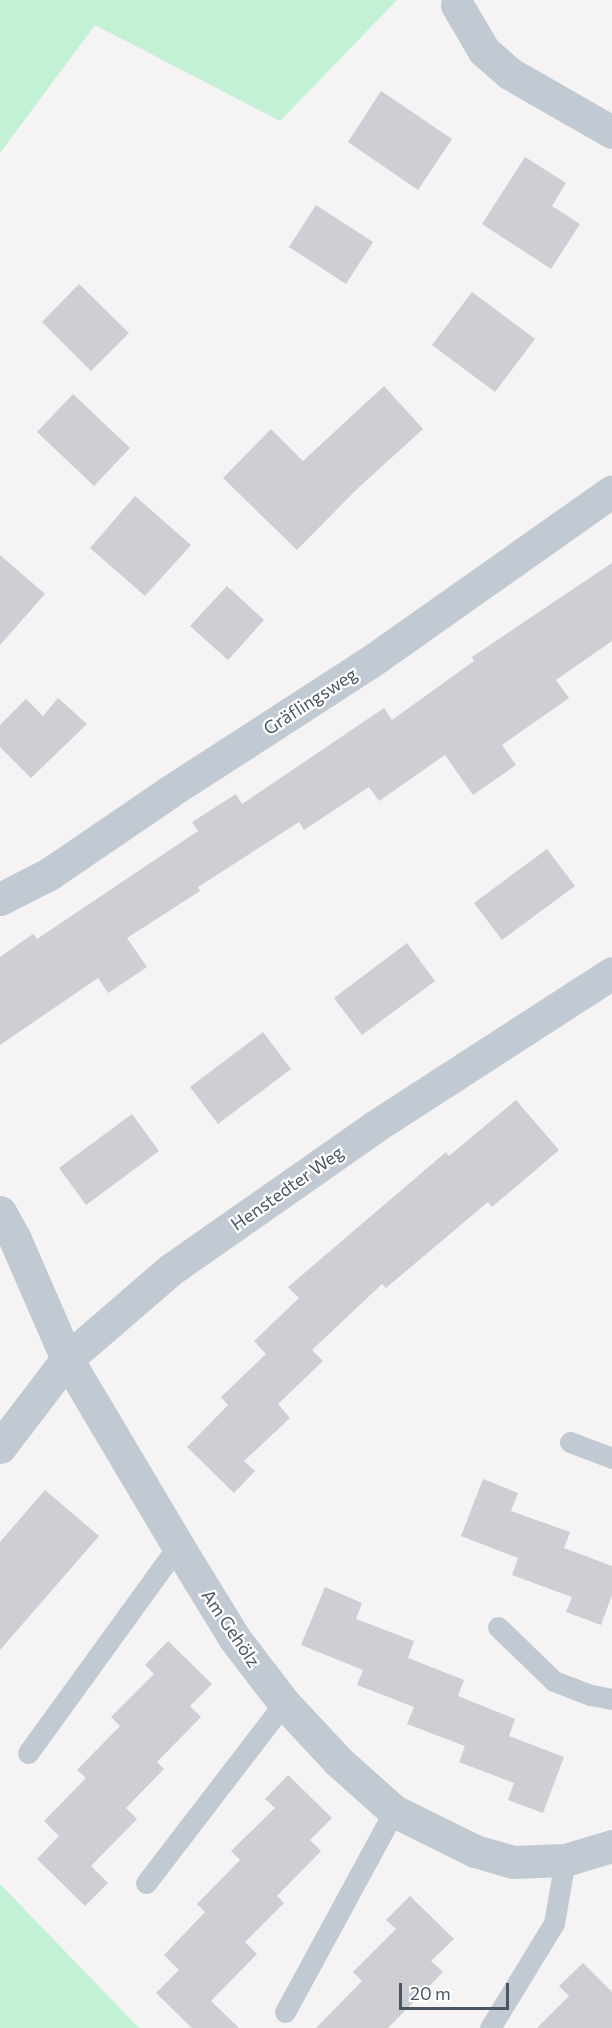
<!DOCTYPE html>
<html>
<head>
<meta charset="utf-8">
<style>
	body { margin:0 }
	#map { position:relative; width:612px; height:2028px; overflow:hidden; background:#f5f3f3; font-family:Commissioner,sans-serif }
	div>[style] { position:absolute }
	.green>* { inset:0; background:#c3f1d5 }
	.building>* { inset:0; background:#cdcfd5 }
	.service>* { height:21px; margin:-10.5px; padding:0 10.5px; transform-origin:10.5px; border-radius:10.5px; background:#c1cad2 }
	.minor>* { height:33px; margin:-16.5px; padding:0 16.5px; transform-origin:16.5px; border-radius:16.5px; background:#c1cad2 }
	span { translate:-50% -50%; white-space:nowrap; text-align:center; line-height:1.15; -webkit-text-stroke:4.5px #fff; paint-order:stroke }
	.street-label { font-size:18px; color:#4a5661 }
	.scale { position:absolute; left:399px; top:1983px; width:110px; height:27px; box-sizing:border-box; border:3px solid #4a5661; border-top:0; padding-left:8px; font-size:18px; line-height:21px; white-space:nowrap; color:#4a5661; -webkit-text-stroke:4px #fff; paint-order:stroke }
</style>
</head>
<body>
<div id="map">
	<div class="green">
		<div style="clip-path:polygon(0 0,397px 0,280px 121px,95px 25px,0 153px)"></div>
		<div style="clip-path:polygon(0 1884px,139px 2028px,0 2028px)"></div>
	</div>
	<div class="building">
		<div style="clip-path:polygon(381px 91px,452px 139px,418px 190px,348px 142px)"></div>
		<div style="clip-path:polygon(525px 157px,566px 183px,552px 206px,580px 224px,551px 269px,482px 224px)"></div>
		<div style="clip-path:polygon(316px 205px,373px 242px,346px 284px,289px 247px)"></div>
		<div style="clip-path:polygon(79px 284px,129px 333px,91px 371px,42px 322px)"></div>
		<div style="clip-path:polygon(472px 292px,535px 339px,495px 392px,432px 345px)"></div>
		<div style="clip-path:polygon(384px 386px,423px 429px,356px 490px,297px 550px,223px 478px,271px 429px,303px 461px)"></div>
		<div style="clip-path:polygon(73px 394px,130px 448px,94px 486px,37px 432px)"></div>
		<div style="clip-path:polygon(135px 496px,191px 545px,145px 596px,90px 548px)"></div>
		<div style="clip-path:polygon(0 555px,45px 594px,0 645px)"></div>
		<div style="clip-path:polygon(612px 563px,612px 641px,556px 680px,569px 698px,502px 745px,516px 765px,473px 795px,445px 755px,379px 801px,369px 787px,304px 830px,299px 822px,198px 887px,200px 891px,127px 938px,147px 967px,108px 993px,98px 978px,0 1045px,0 957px,33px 934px,37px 939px,198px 831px,192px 822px,236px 794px,242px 804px,384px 708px,392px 720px,474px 661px,472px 657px)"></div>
		<div style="clip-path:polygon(227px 586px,264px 620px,228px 660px,190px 626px)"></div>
		<div style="clip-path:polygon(58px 698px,87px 724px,31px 778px,0 747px,0 725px,26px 699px,43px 716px)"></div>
		<div style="clip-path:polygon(547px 849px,575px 886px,502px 940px,474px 903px)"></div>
		<div style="clip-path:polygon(407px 943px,435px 981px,362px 1035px,334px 998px)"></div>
		<div style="clip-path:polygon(263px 1032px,291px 1069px,218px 1124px,190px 1087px)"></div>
		<div style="clip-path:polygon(516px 1100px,559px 1150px,492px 1207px,488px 1202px,386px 1288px,382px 1284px,312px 1350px,323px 1361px,278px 1404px,290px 1418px,244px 1461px,255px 1471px,234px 1493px,187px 1447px,228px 1405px,221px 1397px,266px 1354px,254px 1341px,299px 1298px,288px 1287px,446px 1152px,449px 1156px)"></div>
		<div style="clip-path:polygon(132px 1114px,159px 1151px,86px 1205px,59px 1168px)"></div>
		<div style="clip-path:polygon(483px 1479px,518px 1493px,511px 1511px,570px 1532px,564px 1548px,612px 1566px,612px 1595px,601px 1625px,566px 1612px,572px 1597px,512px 1575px,518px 1558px,461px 1536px)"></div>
		<div style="clip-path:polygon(45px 1490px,99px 1536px,0 1650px,0 1542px)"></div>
		<div style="clip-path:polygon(325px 1587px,362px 1603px,356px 1619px,414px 1641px,408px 1658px,464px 1680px,458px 1696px,515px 1719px,509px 1736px,564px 1757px,543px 1813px,508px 1800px,514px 1783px,459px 1762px,465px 1746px,407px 1724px,414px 1707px,357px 1685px,363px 1670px,301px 1645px)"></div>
		<div style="clip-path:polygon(168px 1641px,212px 1684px,190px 1706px,201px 1717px,157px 1762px,164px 1769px,126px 1808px,137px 1819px,91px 1866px,108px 1883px,85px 1906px,37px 1859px,59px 1836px,44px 1821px,86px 1778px,77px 1770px,120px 1726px,111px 1717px,154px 1674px,145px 1665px)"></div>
		<div style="clip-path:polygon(288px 1775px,332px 1818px,310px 1840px,321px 1851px,277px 1896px,284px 1903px,245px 1942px,257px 1954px,211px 2001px,239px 2028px,192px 2028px,156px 1993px,179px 1970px,164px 1955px,205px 1912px,197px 1904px,240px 1860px,231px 1851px,275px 1808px,265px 1799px)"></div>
		<div style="clip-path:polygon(410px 1896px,454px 1939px,431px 1961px,443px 1972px,388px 2028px,316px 2028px,362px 1981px,353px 1972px,396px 1929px,386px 1920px)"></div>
		<div style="clip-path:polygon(583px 1963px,612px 1992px,612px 2028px,537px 2028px,569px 1996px,559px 1986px)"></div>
	</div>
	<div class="service">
		<div style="left:570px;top:1442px;width:45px;rotate:20.9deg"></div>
		<div style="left:498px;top:1627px;width:78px;rotate:44deg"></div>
		<div style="left:554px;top:1681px;width:40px;rotate:21deg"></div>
		<div style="left:591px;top:1695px;width:21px;rotate:11deg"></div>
		<div style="left:28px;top:1753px;width:256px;rotate:-54.1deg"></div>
		<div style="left:146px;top:1883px;width:227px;rotate:-52.5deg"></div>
		<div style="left:285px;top:2012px;width:229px;rotate:-61.5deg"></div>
		<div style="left:490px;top:2028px;width:123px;rotate:-58.6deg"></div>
		<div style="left:554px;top:1923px;width:64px;rotate:-80.1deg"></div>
	</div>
	<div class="minor">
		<div style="left:457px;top:5px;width:53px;rotate:59.6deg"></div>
		<div style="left:484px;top:51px;width:33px;rotate:41deg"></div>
		<div style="left:509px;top:73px;width:119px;rotate:29.8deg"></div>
		<div style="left:0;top:899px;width:55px;rotate:-27deg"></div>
		<div style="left:49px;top:874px;width:145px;rotate:-34.3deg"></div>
		<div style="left:169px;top:792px;width:239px;rotate:-32.9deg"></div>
		<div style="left:370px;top:662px;width:296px;rotate:-35.2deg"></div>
		<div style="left:0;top:1212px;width:29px;rotate:61deg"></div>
		<div style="left:14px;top:1237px;width:133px;rotate:66.5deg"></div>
		<div style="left:67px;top:1359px;width:217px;rotate:59.3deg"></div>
		<div style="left:178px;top:1546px;width:109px;rotate:58.5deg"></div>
		<div style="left:235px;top:1639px;width:81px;rotate:52.6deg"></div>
		<div style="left:284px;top:1703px;width:79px;rotate:47deg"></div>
		<div style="left:338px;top:1761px;width:75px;rotate:41.8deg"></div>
		<div style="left:394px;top:1811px;width:90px;rotate:26.3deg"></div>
		<div style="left:475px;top:1851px;width:40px;rotate:16deg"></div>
		<div style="left:513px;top:1862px;width:52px;rotate:-2.2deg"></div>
		<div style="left:565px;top:1860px;width:49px;rotate:-16.6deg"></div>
		<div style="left:0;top:1447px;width:111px;rotate:-52.7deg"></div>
		<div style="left:67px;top:1359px;width:136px;rotate:-40.8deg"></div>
		<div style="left:170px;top:1270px;width:249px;rotate:-35deg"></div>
		<div style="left:374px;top:1127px;width:283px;rotate:-32.9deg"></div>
	</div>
	<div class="street-label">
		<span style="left:310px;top:701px;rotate:-33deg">Gräflingsweg</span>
		<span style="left:287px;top:1188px;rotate:-35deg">Henstedter Weg</span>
		<span style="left:231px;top:1628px;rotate:56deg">Am Gehölz</span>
	</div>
	<div class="scale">20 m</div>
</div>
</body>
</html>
